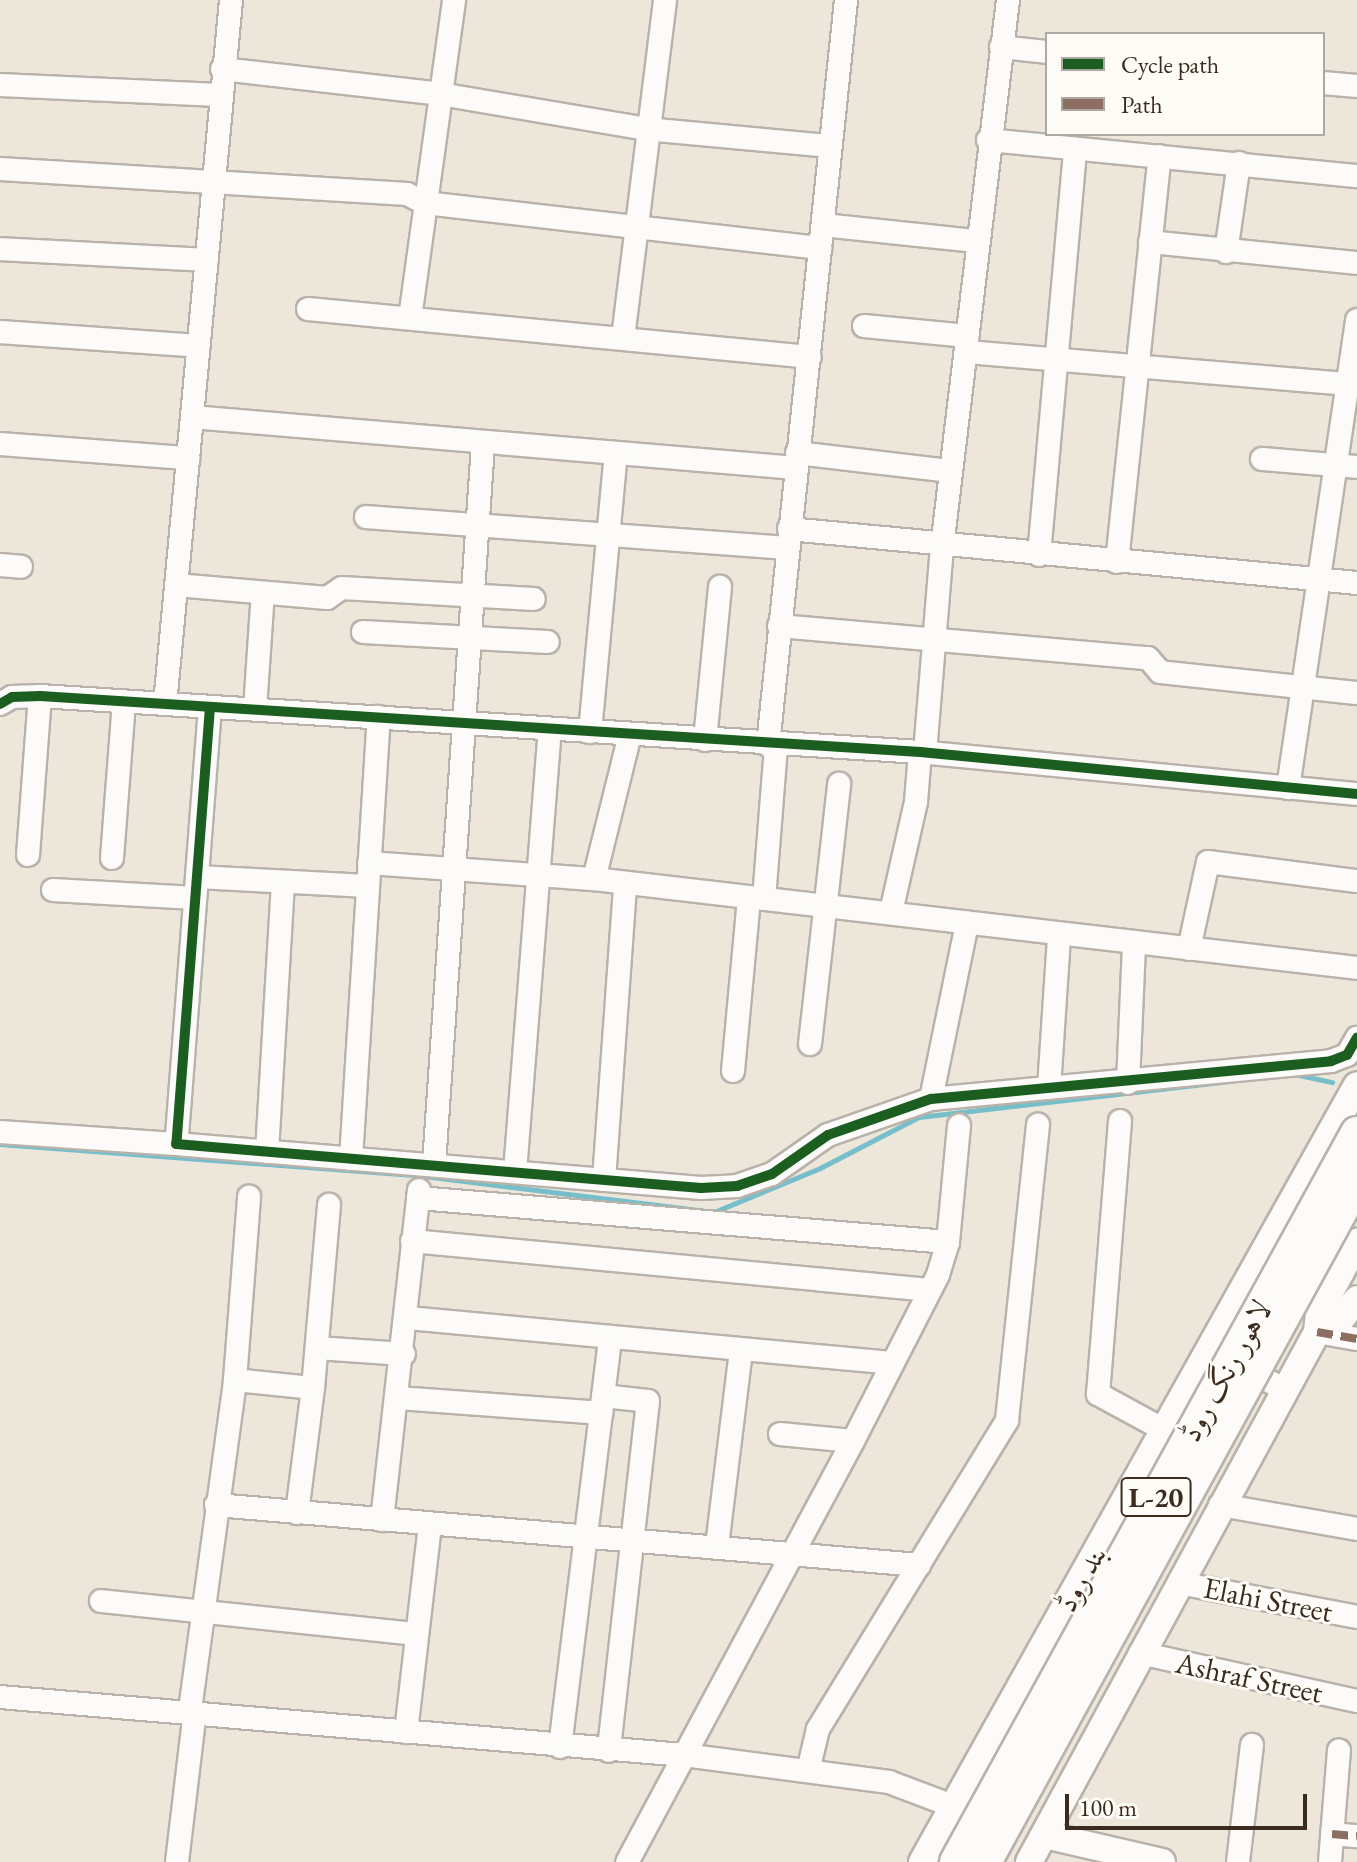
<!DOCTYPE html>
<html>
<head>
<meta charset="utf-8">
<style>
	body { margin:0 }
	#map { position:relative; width:1357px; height:1862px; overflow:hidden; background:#ede6da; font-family:"EB Garamond",Amiri,serif }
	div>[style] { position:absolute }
	.stream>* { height:5px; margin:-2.5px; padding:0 2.5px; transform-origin:2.5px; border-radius:2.5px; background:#77becb }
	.roads { filter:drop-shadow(2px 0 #b9b2aa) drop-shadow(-2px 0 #b9b2aa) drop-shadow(0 2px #b9b2aa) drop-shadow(0 -2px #b9b2aa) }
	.minor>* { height:22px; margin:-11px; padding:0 11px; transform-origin:11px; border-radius:11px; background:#fcfbf9 }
	.major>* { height:26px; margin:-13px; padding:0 13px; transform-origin:13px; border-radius:13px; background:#fcfbf9 }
	.bridges { filter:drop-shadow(2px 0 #b9b2aa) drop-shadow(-2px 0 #b9b2aa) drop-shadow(0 2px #b9b2aa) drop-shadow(0 -2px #b9b2aa) }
	.highway-bridge>* { height:32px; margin:-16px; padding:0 16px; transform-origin:16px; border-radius:16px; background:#fcfbf9 }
	.quiet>* { height:8px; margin-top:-4px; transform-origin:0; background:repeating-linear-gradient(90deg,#8d6e63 0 16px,transparent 0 24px) }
	.cycleway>* { height:10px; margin:-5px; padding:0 5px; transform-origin:5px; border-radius:5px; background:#1b5e20 }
	span { translate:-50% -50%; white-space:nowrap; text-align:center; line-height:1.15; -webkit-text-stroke:6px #fdfcf7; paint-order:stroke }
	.shield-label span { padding:2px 6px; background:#fdfcf7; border:2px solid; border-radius:6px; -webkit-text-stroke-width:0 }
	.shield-label { font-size:28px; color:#3b2a1e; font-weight:700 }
	.street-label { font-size:30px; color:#3b2a1e }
	.legend { position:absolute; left:1045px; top:32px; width:280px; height:104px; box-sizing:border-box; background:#fdfcf7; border:2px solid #afa8a0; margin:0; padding:10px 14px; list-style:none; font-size:24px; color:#3b2a1e }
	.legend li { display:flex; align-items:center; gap:16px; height:40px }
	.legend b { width:40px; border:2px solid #afa8a0 }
	.scale { position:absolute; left:1065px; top:1794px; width:242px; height:36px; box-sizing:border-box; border:4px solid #3b2a1e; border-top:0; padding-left:10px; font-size:24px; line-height:28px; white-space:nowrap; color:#3b2a1e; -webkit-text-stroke:6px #fdfcf7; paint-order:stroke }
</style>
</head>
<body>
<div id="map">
	<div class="stream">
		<div style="left:1294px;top:1074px;width:39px;rotate:12deg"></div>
		<div style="left:0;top:1144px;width:425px;rotate:4.3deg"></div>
		<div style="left:424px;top:1176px;width:282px;rotate:7.1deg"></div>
		<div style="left:714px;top:1212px;width:115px;rotate:-22.5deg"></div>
		<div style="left:820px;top:1168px;width:111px;rotate:-27.3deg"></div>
		<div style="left:919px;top:1117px;width:315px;rotate:-6.6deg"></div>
	</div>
	<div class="roads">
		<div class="minor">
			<div style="left:1001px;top:47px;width:46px;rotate:6.2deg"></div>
			<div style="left:222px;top:69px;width:219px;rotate:6.5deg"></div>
			<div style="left:440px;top:94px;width:209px;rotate:9.6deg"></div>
			<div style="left:646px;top:129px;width:185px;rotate:5.3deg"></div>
			<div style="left:1323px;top:83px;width:34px;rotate:5deg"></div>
			<div style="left:0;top:85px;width:219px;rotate:2.6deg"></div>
			<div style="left:988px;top:140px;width:371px;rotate:5.6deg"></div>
			<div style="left:0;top:169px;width:408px;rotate:3.5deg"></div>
			<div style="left:407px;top:194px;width:20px;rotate:27deg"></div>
			<div style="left:425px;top:203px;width:398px;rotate:6.5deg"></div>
			<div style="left:823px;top:225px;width:154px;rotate:6deg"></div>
			<div style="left:1150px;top:242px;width:208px;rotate:5.8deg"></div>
			<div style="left:0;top:249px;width:207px;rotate:3deg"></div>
			<div style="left:1226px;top:252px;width:90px;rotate:-81.7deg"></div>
			<div style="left:308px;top:309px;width:504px;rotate:5.46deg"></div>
			<div style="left:410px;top:318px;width:321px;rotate:-82.1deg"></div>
			<div style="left:864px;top:326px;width:104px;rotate:5.5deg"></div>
			<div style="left:0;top:332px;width:199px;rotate:4deg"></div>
			<div style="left:623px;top:338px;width:341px;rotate:-82.9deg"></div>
			<div style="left:966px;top:352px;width:385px;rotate:4.8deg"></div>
			<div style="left:192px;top:417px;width:606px;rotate:4.83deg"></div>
			<div style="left:0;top:444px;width:189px;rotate:4.3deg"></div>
			<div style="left:797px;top:453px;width:155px;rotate:6.7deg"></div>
			<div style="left:1262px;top:459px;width:95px;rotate:4.8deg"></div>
			<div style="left:366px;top:517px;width:422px;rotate:4.2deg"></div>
			<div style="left:789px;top:529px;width:571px;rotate:5.43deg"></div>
			<div style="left:1039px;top:555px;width:408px;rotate:-84.9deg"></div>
			<div style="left:1117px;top:562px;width:408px;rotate:-84deg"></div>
			<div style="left:0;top:565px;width:21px;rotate:5deg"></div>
			<div style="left:176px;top:585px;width:152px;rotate:4.9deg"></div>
			<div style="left:327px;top:598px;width:18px;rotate:-34deg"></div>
			<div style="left:342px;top:588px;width:192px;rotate:3.3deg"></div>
			<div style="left:779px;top:626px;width:370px;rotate:5deg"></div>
			<div style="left:1148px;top:658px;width:18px;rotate:49deg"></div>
			<div style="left:1160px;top:672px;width:198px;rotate:6.1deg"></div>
			<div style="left:363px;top:632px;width:185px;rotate:3.1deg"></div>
			<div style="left:0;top:704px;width:14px;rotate:-30deg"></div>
			<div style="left:12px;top:697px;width:28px;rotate:-2deg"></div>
			<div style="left:40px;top:696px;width:882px;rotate:3.64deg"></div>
			<div style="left:920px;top:752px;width:439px;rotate:5.5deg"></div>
			<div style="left:165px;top:704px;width:707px;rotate:-84.64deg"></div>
			<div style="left:210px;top:707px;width:438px;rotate:94.4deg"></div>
			<div style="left:176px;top:1144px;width:527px;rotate:4.79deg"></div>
			<div style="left:701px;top:1188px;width:36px;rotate:-3deg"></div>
			<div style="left:737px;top:1186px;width:37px;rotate:-19deg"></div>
			<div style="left:772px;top:1174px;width:68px;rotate:-34.9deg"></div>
			<div style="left:828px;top:1135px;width:109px;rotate:-19.3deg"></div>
			<div style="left:931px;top:1099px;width:402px;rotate:-5.4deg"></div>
			<div style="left:1331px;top:1061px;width:17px;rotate:-21deg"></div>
			<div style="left:1347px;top:1055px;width:20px;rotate:-60deg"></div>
			<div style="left:255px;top:709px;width:116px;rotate:-86.1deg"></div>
			<div style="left:590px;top:732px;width:279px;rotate:-84.7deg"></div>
			<div style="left:705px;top:740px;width:154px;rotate:-84.4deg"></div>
			<div style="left:768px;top:745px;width:749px;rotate:-84.02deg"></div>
			<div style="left:925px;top:753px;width:207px;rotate:-85.3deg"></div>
			<div style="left:942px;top:547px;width:551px;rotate:-83.12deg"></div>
			<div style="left:1288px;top:788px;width:473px;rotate:-81.6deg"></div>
			<div style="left:28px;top:855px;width:159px;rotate:-85.7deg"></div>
			<div style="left:112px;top:858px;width:156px;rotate:-85.6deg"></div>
			<div style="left:369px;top:863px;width:226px;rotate:4.1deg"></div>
			<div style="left:594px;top:879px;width:768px;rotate:6.65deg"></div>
			<div style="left:197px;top:877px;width:171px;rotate:3deg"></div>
			<div style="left:594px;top:879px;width:148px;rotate:-76deg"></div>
			<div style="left:53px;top:890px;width:142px;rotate:3.2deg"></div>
			<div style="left:764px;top:899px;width:154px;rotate:-85.5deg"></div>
			<div style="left:891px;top:912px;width:113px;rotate:-77.2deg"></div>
			<div style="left:916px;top:802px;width:50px;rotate:-85.4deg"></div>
			<div style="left:1189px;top:949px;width:89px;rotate:-77.7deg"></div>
			<div style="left:1208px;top:862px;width:150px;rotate:7.3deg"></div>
			<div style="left:810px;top:1044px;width:262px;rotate:-83.6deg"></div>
			<div style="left:733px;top:1071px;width:174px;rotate:-84.7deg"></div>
			<div style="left:1128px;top:1083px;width:139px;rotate:-87.5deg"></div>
			<div style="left:1049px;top:1088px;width:151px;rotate:-86.2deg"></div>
			<div style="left:931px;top:1099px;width:180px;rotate:-78.4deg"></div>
			<div style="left:1120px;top:1121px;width:274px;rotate:94.6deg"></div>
			<div style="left:1098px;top:1394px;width:75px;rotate:28.6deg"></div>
			<div style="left:0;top:1132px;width:176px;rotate:3.9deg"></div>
			<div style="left:267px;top:1152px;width:270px;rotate:-86.6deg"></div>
			<div style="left:351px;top:1159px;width:443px;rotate:-86.4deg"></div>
			<div style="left:434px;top:1165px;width:723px;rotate:-86.11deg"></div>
			<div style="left:515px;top:1172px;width:444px;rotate:-85.5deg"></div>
			<div style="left:604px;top:1180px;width:297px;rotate:-85.9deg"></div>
			<div style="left:418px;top:1198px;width:532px;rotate:4.75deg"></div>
			<div style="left:948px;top:1242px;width:34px;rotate:107deg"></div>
			<div style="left:938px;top:1275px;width:186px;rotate:117.1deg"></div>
			<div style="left:853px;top:1441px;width:478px;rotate:118.2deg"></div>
			<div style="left:412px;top:1241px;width:520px;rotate:5.4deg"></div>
			<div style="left:948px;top:1242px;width:117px;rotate:-84.6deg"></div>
			<div style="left:408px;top:1318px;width:483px;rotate:5.3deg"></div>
			<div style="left:1317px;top:1332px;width:41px;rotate:9.9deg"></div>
			<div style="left:317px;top:1348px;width:87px;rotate:3.9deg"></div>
			<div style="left:1240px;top:1365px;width:51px;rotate:29.1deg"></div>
			<div style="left:235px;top:1380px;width:184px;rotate:-85.6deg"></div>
			<div style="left:603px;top:1396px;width:45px;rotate:6.3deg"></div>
			<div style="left:648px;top:1401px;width:352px;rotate:96.4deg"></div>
			<div style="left:399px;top:1398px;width:203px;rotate:4.2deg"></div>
			<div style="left:780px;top:1434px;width:73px;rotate:5.5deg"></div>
			<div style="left:216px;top:1505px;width:706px;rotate:4.88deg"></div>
			<div style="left:1220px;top:1505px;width:139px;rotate:9.9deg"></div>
			<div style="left:297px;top:1513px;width:126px;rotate:-82.7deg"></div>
			<div style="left:382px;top:1520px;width:332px;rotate:-83.6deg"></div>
			<div style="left:717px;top:1546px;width:197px;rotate:-83deg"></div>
			<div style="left:1179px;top:1583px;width:181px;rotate:10.8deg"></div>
			<div style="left:101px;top:1601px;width:316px;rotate:6deg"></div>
			<div style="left:1140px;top:1653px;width:222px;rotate:12.5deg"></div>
			<div style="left:0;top:1697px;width:686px;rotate:4.85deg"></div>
			<div style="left:684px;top:1755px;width:207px;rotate:7.5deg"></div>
			<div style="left:889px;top:1782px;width:71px;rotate:20.7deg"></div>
			<div style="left:190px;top:1710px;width:333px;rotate:-82.2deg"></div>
			<div style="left:235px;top:1380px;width:78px;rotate:5.9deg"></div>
			<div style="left:313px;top:1388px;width:184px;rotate:-85deg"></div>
			<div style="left:406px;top:1732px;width:208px;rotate:-83.4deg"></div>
			<div style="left:560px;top:1747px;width:413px;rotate:-83deg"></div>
			<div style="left:808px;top:1771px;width:43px;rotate:-76.6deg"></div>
			<div style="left:818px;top:1729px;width:362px;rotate:-58.5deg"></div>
			<div style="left:1007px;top:1420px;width:297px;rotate:-84deg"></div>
			<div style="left:1332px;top:1834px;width:25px;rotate:5deg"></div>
			<div style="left:177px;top:1862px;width:152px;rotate:-83.2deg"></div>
			<div style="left:1238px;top:1862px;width:118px;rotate:-83.2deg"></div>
			<div style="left:1330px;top:1862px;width:112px;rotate:-85.4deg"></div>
		</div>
		<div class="major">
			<div style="left:1317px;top:1332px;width:22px;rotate:-22deg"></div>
			<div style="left:1337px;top:1324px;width:32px;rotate:-51deg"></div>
			<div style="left:1045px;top:1835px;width:120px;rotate:13deg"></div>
			<div style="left:922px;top:1862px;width:890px;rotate:-60.76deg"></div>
			<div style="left:1029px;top:1862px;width:603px;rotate:-61.48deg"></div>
			<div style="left:1317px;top:1332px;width:19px;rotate:-84deg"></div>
			<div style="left:1319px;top:1313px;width:81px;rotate:-61.8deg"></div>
		</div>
	</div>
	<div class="bridges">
		<div class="highway-bridge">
			<div style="left:956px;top:1862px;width:832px;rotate:-61.19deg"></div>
			<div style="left:985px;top:1862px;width:775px;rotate:-61.32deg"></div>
		</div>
	</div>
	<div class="quiet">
		<div style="left:1317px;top:1332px;width:41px;rotate:9.9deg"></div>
		<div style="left:1332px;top:1834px;width:25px;rotate:5deg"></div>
	</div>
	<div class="cycleway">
		<div style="left:0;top:704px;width:14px;rotate:-30deg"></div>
		<div style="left:12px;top:697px;width:28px;rotate:-2deg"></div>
		<div style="left:40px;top:696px;width:882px;rotate:3.64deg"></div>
		<div style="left:920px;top:752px;width:439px;rotate:5.5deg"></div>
		<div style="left:210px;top:707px;width:438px;rotate:94.4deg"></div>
		<div style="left:176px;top:1144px;width:527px;rotate:4.79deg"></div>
		<div style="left:701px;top:1188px;width:36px;rotate:-3deg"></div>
		<div style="left:737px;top:1186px;width:37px;rotate:-19deg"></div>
		<div style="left:772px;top:1174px;width:68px;rotate:-34.9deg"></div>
		<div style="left:828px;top:1135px;width:109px;rotate:-19.3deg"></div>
		<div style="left:931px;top:1099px;width:402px;rotate:-5.4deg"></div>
		<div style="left:1331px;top:1061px;width:17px;rotate:-21deg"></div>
		<div style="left:1347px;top:1055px;width:20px;rotate:-60deg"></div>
	</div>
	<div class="shield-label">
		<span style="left:1156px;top:1497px">L-20</span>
	</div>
	<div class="street-label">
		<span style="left:1226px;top:1371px;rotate:-61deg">لاہور رنگ روڈ</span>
		<span style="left:1081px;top:1579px;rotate:-61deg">بند روڈ</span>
		<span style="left:1268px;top:1600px;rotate:11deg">Elahi Street</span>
		<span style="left:1249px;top:1678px;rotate:12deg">Ashraf Street</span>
	</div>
	<ul class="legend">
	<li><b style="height:10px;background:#1b5e20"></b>Cycle path</li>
	<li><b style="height:10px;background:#8d6e63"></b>Path</li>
	</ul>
	<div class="scale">100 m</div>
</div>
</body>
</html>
